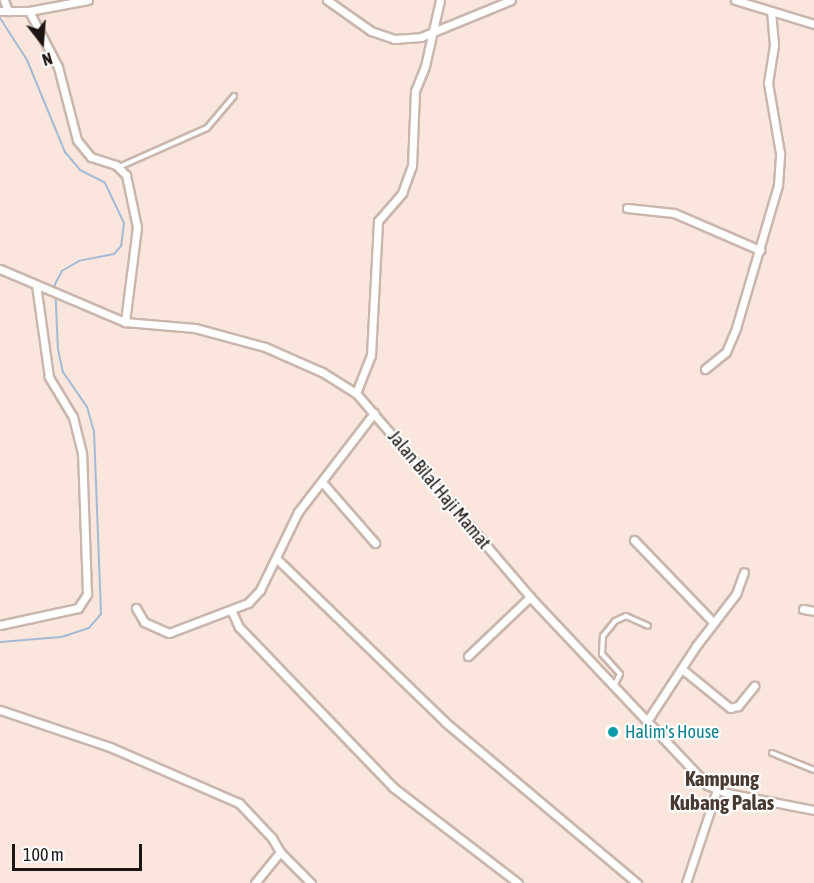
<!DOCTYPE html>
<html>
<head>
<meta charset="utf-8">
<style>
	body { margin:0 }
	#map { position:relative; width:814px; height:883px; overflow:hidden; background:#fae6dd; font-family:"Asap Condensed",sans-serif }
	div>[style] { position:absolute }
	.stream>* { height:2px; margin:-1px; padding:0 1px; transform-origin:1px; border-radius:1px; background:#a4bad5 }
	.roads { filter:drop-shadow(2px 0 #c9b6ad) drop-shadow(-2px 0 #c9b6ad) drop-shadow(0 2px #c9b6ad) drop-shadow(0 -2px #c9b6ad) }
	.lane>* { height:4px; margin:-2px; padding:0 2px; transform-origin:2px; border-radius:2px; background:#fff }
	.street>* { height:7px; margin:-3.5px; padding:0 3.5px; transform-origin:3.5px; border-radius:3.5px; background:#fff }
	.dots>* { width:16px; height:16px; translate:-50% -50%; box-sizing:border-box; border:3px solid #fff; border-radius:50% }
	span { translate:-50% -50%; white-space:nowrap; text-align:center; line-height:1.15; -webkit-text-stroke:4.5px #fff; paint-order:stroke }
	.street-label { font-size:18px; color:#1c1512 }
	.culture-label { font-size:18px; color:#0d838f }
	.left { translate:0 -50%; text-align:left }
	.quarter-label { font-size:21px; color:#483931; font-weight:700 }
	.north { position:absolute; left:12px; top:12px; width:60px; height:60px; -webkit-text-stroke:4px #fff; paint-order:stroke; rotate:163deg; font-size:16px; font-weight:700; line-height:24px; text-align:center; color:#1c1512 }
	.north::after { content:''; display:block; margin:auto; width:21px; height:27px; background:#1c1512; clip-path:polygon(50% 0,100% 100%,50% 72%,0 100%) }
	.scale { position:absolute; left:12px; top:844px; width:130px; height:27px; box-sizing:border-box; border:3px solid #1c1512; border-top:0; padding-left:8px; font-size:18px; line-height:21px; white-space:nowrap; color:#1c1512; -webkit-text-stroke:4px #fff; paint-order:stroke }
</style>
</head>
<body>
<div id="map">
	<div class="stream">
		<div style="left:0;top:18px;width:50px;rotate:57.3deg"></div>
		<div style="left:27px;top:60px;width:100px;rotate:67.6deg"></div>
		<div style="left:65px;top:152px;width:23px;rotate:50deg"></div>
		<div style="left:80px;top:170px;width:28px;rotate:27deg"></div>
		<div style="left:105px;top:183px;width:44px;rotate:64.6deg"></div>
		<div style="left:124px;top:223px;width:23px;rotate:97deg"></div>
		<div style="left:121px;top:246px;width:11px;rotate:131deg"></div>
		<div style="left:114px;top:254px;width:36px;rotate:169deg"></div>
		<div style="left:79px;top:261px;width:20px;rotate:150deg"></div>
		<div style="left:62px;top:271px;width:15px;rotate:118deg"></div>
		<div style="left:55px;top:284px;width:65px;rotate:87.4deg"></div>
		<div style="left:58px;top:349px;width:24px;rotate:78deg"></div>
		<div style="left:63px;top:372px;width:42px;rotate:55.6deg"></div>
		<div style="left:87px;top:407px;width:25px;rotate:74deg"></div>
		<div style="left:94px;top:431px;width:183px;rotate:87.8deg"></div>
		<div style="left:101px;top:614px;width:18px;rotate:131deg"></div>
		<div style="left:89px;top:628px;width:29px;rotate:162deg"></div>
		<div style="left:61px;top:637px;width:61px;rotate:175.3deg"></div>
	</div>
	<div class="roads">
		<div class="lane">
			<div style="left:119px;top:167px;width:96px;rotate:-23.9deg"></div>
			<div style="left:207px;top:128px;width:42px;rotate:-49.8deg"></div>
			<div style="left:614px;top:686px;width:13px;rotate:-63deg"></div>
			<div style="left:620px;top:674px;width:27px;rotate:-132deg"></div>
			<div style="left:602px;top:654px;width:18px;rotate:-87deg"></div>
			<div style="left:603px;top:636px;width:19px;rotate:-51deg"></div>
			<div style="left:615px;top:621px;width:12px;rotate:-24deg"></div>
			<div style="left:626px;top:616px;width:24px;rotate:24deg"></div>
			<div style="left:772px;top:753px;width:45px;rotate:22deg"></div>
		</div>
		<div class="street">
			<div style="left:4px;top:0;width:12px;rotate:70deg"></div>
			<div style="left:327px;top:0;width:54px;rotate:35.2deg"></div>
			<div style="left:371px;top:31px;width:24px;rotate:19deg"></div>
			<div style="left:394px;top:39px;width:27px;rotate:-4deg"></div>
			<div style="left:421px;top:37px;width:97px;rotate:-22.3deg"></div>
			<div style="left:735px;top:0;width:83px;rotate:16.9deg"></div>
			<div style="left:0;top:11px;width:29px"></div>
			<div style="left:29px;top:11px;width:60px;rotate:-10.6deg"></div>
			<div style="left:29px;top:11px;width:63px;rotate:62.6deg"></div>
			<div style="left:58px;top:67px;width:75px;rotate:75.4deg"></div>
			<div style="left:77px;top:140px;width:22px;rotate:51deg"></div>
			<div style="left:91px;top:157px;width:26px;rotate:18deg"></div>
			<div style="left:116px;top:165px;width:14px;rotate:45deg"></div>
			<div style="left:126px;top:175px;width:53px;rotate:78.1deg"></div>
			<div style="left:137px;top:227px;width:96px;rotate:97.2deg"></div>
			<div style="left:627px;top:208px;width:47px;rotate:6.1deg"></div>
			<div style="left:674px;top:213px;width:94px;rotate:23.3deg"></div>
			<div style="left:0;top:269px;width:136px;rotate:23deg"></div>
			<div style="left:125px;top:322px;width:70px;rotate:4.9deg"></div>
			<div style="left:195px;top:328px;width:73px;rotate:15.2deg"></div>
			<div style="left:265px;top:347px;width:62px;rotate:23.7deg"></div>
			<div style="left:322px;top:372px;width:40px;rotate:32deg"></div>
			<div style="left:356px;top:393px;width:268px;rotate:49.5deg"></div>
			<div style="left:530px;top:597px;width:258px;rotate:46.7deg"></div>
			<div style="left:707px;top:785px;width:22px;rotate:22deg"></div>
			<div style="left:727px;top:793px;width:89px;rotate:11.1deg"></div>
			<div style="left:705px;top:369px;width:27px;rotate:-39deg"></div>
			<div style="left:726px;top:352px;width:26px;rotate:-67deg"></div>
			<div style="left:736px;top:328px;width:149px;rotate:-73.6deg"></div>
			<div style="left:778px;top:185px;width:32px;rotate:-86deg"></div>
			<div style="left:780px;top:153px;width:71px;rotate:-99.7deg"></div>
			<div style="left:768px;top:83px;width:38px;rotate:-81deg"></div>
			<div style="left:774px;top:45px;width:34px;rotate:-95deg"></div>
			<div style="left:356px;top:393px;width:41px;rotate:-68.5deg"></div>
			<div style="left:371px;top:355px;width:134px;rotate:-87deg"></div>
			<div style="left:378px;top:221px;width:37px;rotate:-49deg"></div>
			<div style="left:402px;top:193px;width:29px;rotate:-70deg"></div>
			<div style="left:412px;top:166px;width:75px;rotate:-87.7deg"></div>
			<div style="left:415px;top:91px;width:27px;rotate:-68deg"></div>
			<div style="left:425px;top:66px;width:68px;rotate:-77.2deg"></div>
			<div style="left:322px;top:482px;width:81px;rotate:49deg"></div>
			<div style="left:634px;top:540px;width:114px;rotate:46.1deg"></div>
			<div style="left:276px;top:558px;width:235px;rotate:44.1deg"></div>
			<div style="left:445px;top:722px;width:251px;rotate:40deg"></div>
			<div style="left:136px;top:608px;width:16px;rotate:60deg"></div>
			<div style="left:144px;top:622px;width:27px;rotate:24deg"></div>
			<div style="left:169px;top:633px;width:85px;rotate:-20.8deg"></div>
			<div style="left:248px;top:603px;width:18px;rotate:-47deg"></div>
			<div style="left:260px;top:590px;width:87px;rotate:-64deg"></div>
			<div style="left:298px;top:512px;width:125px;rotate:-52.5deg"></div>
			<div style="left:803px;top:609px;width:11px;rotate:10deg"></div>
			<div style="left:232px;top:612px;width:17px;rotate:65deg"></div>
			<div style="left:239px;top:627px;width:223px;rotate:46.1deg"></div>
			<div style="left:394px;top:788px;width:156px;rotate:37.5deg"></div>
			<div style="left:0;top:625px;width:80px;rotate:-12.3deg"></div>
			<div style="left:78px;top:608px;width:17px;rotate:-57deg"></div>
			<div style="left:87px;top:594px;width:141px;rotate:-92deg"></div>
			<div style="left:82px;top:453px;width:37px;rotate:-104deg"></div>
			<div style="left:73px;top:417px;width:47px;rotate:-121deg"></div>
			<div style="left:49px;top:377px;width:93px;rotate:-98deg"></div>
			<div style="left:468px;top:656px;width:86px;rotate:-43.6deg"></div>
			<div style="left:682px;top:669px;width:62px;rotate:39.1deg"></div>
			<div style="left:730px;top:708px;width:8px;rotate:-14deg"></div>
			<div style="left:738px;top:706px;width:26px;rotate:-51deg"></div>
			<div style="left:0;top:710px;width:116px;rotate:18.6deg"></div>
			<div style="left:110px;top:747px;width:141px;rotate:23.5deg"></div>
			<div style="left:239px;top:803px;width:48px;rotate:46.7deg"></div>
			<div style="left:272px;top:838px;width:16px;rotate:60deg"></div>
			<div style="left:647px;top:721px;width:90px;rotate:-56.8deg"></div>
			<div style="left:696px;top:646px;width:66px;rotate:-52.4deg"></div>
			<div style="left:736px;top:594px;width:23px;rotate:-70deg"></div>
			<div style="left:255px;top:883px;width:40px;rotate:-51deg"></div>
			<div style="left:280px;top:852px;width:44px;rotate:45deg"></div>
			<div style="left:686px;top:883px;width:98px;rotate:-71.6deg"></div>
		</div>
	</div>
	<div class="dots">
		<div style="left:613px;top:732px;background:#0f9aa8"></div>
	</div>
	<div class="street-label">
		<span style="left:439px;top:490px;rotate:50deg">Jalan Bilal Haji Mamat</span>
	</div>
	<div class="culture-label">
		<span class="left" style="left:625px;top:732px">Halim's House</span>
	</div>
	<div class="quarter-label">
		<span style="left:722px;top:790px">Kampung<br>Kubang Palas</span>
	</div>
	<div class="north">N</div>
	<div class="scale">100 m</div>
</div>
</body>
</html>
